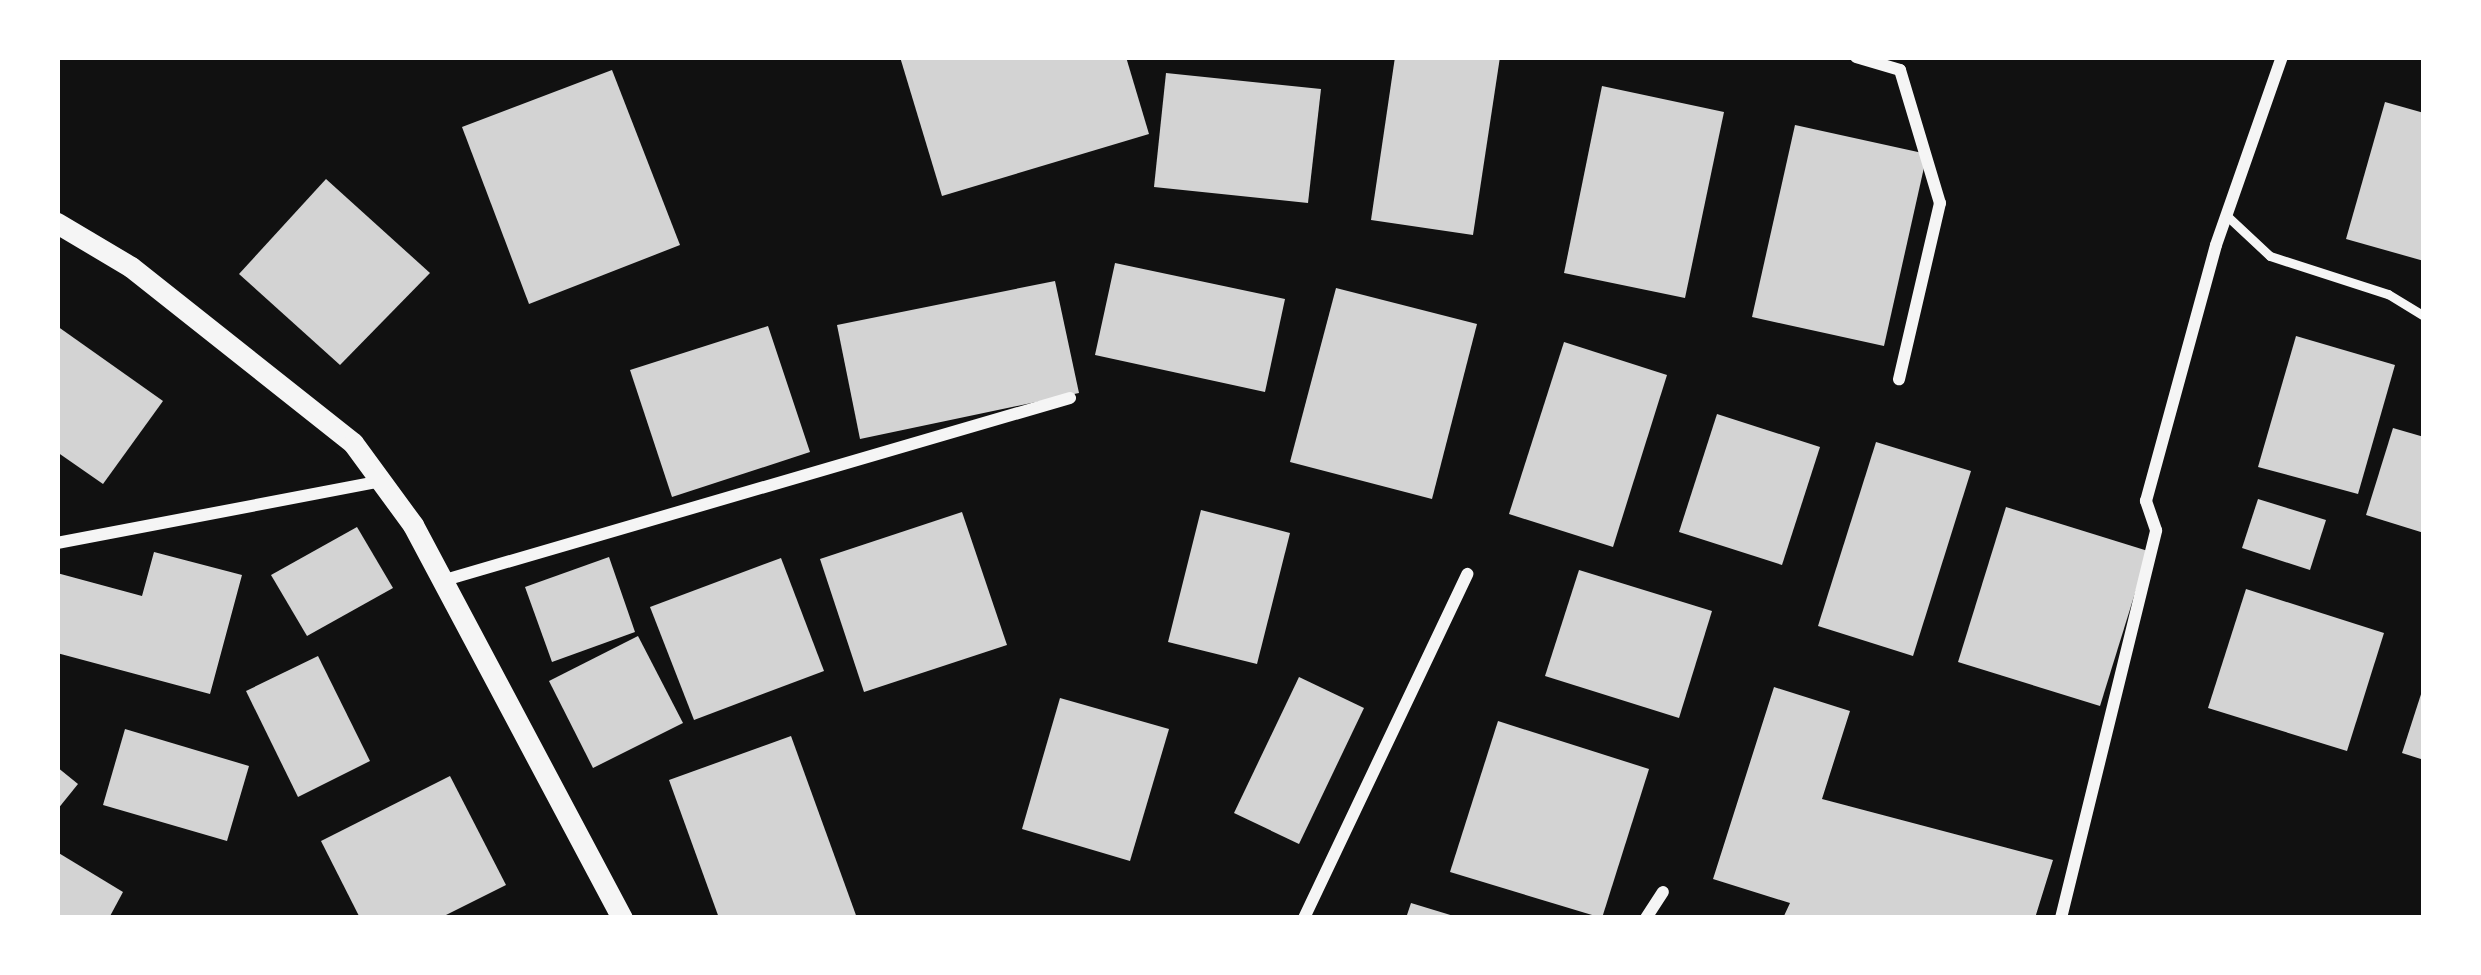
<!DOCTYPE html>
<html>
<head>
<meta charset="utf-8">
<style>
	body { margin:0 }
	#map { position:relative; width:2481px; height:975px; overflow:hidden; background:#111; font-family:"Source Sans 3",sans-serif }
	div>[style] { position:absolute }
	.building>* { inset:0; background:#d3d3d3 }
	.service>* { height:9px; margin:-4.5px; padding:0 4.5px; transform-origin:4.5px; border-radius:4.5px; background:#f5f5f5 }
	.minor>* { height:12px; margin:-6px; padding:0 6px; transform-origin:6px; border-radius:6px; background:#f5f5f5 }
	.tertiary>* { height:21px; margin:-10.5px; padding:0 10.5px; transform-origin:10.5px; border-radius:10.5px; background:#f5f5f5 }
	span { translate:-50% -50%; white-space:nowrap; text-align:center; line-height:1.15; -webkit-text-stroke:10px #fff; paint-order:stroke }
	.frame { position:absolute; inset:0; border:60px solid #fff; pointer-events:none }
</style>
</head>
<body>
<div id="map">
	<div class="building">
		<div style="clip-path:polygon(900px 57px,1126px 57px,1149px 134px,942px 196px)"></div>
		<div style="clip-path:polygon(1395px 57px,1500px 57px,1473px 235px,1371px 220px)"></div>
		<div style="clip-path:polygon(612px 70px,680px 245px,529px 304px,462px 127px)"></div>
		<div style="clip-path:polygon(1166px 73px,1321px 89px,1308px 203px,1154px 187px)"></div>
		<div style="clip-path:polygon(1602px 86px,1724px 112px,1685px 298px,1564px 273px)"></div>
		<div style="clip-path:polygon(2385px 102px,2424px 113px,2424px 261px,2346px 239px)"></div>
		<div style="clip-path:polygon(1795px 125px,1927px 154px,1884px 346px,1752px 317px)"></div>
		<div style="clip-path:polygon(326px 179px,430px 273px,340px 365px,239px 274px)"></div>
		<div style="clip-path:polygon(1115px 263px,1285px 299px,1265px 392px,1095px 355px)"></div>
		<div style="clip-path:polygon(1055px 281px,1079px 393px,860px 439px,837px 325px)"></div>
		<div style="clip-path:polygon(1336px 288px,1477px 324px,1432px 499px,1290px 462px)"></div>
		<div style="clip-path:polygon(57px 326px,163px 401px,103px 484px,57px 452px)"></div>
		<div style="clip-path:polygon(768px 326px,810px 452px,672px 497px,630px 370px)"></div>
		<div style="clip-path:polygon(2296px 336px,2395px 365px,2358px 494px,2258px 467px)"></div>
		<div style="clip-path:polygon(1564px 342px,1667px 375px,1613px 547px,1509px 514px)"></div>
		<div style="clip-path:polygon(1717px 414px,1820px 447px,1782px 565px,1679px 532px)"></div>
		<div style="clip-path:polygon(2393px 428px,2424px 437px,2424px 533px,2366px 515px)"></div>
		<div style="clip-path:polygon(1876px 442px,1971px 471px,1913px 656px,1818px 626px)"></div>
		<div style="clip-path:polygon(2258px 499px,2326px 520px,2310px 570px,2242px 548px)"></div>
		<div style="clip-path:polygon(2006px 507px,2148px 551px,2100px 706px,1958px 662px)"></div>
		<div style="clip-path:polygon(1201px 510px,1290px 533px,1257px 664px,1168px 642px)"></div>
		<div style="clip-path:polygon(962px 512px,1007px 645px,864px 692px,820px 559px)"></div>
		<div style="clip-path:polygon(357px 527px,393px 588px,307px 636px,271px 575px)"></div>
		<div style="clip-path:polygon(154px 552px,242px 575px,210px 694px,57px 653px,57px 573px,142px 596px)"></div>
		<div style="clip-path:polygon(609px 557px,635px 632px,552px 662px,525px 587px)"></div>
		<div style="clip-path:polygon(781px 558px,824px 671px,694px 720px,650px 607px)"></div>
		<div style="clip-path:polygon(1579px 570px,1712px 611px,1679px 718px,1545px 676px)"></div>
		<div style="clip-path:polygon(2246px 589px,2384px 633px,2347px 751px,2208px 708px)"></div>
		<div style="clip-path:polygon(638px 636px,683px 723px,593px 768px,549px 681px)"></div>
		<div style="clip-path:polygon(318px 656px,370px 761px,298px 797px,246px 691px)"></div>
		<div style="clip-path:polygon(1299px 677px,1364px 708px,1299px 844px,1234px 813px)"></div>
		<div style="clip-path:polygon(1774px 687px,1850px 711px,1822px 799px,2053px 860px,2035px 918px,1783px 918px,1790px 903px,1713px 879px)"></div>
		<div style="clip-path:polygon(2423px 688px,2424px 688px,2424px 760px,2402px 753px)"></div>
		<div style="clip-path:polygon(1060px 698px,1169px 729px,1130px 861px,1022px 829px)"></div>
		<div style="clip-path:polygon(1498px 721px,1649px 769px,1602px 918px,1450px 872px)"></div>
		<div style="clip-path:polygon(125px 729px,249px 766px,227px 841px,103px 805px)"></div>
		<div style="clip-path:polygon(791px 736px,857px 918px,719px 918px,669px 780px)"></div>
		<div style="clip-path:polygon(57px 767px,78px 784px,57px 810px)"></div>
		<div style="clip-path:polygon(450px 776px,506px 885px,440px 918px,360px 918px,321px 841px)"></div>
		<div style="clip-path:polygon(57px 852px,123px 892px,109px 918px,57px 918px)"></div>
		<div style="clip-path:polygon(1411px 903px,1457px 917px,1456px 918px,1406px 918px)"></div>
	</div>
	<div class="service">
		<div style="left:2226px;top:215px;width:60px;rotate:43deg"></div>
		<div style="left:2270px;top:256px;width:124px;rotate:17.9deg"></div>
		<div style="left:2388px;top:294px;width:42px;rotate:31.4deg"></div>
	</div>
	<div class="minor">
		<div style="left:1856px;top:57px;width:46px;rotate:16.5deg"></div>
		<div style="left:1900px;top:70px;width:139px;rotate:73.3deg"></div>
		<div style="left:1940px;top:203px;width:181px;rotate:103.1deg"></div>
		<div style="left:57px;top:543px;width:330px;rotate:-10.8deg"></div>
		<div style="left:445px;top:580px;width:651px;rotate:-16.24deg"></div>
		<div style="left:1304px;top:918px;width:381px;rotate:-64.6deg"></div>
		<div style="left:1646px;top:918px;width:31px;rotate:-57deg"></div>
		<div style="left:2061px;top:918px;width:399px;rotate:-76.2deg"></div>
		<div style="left:2156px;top:530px;width:31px;rotate:-109deg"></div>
		<div style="left:2146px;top:501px;width:265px;rotate:-74.7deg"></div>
		<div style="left:2216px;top:245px;width:199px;rotate:-70.7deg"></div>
	</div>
	<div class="tertiary">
		<div style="left:57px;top:223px;width:86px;rotate:30.7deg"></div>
		<div style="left:131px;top:267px;width:283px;rotate:38.4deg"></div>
		<div style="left:353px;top:443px;width:102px;rotate:53.8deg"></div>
		<div style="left:413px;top:525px;width:445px;rotate:62deg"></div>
	</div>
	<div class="frame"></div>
</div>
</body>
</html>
